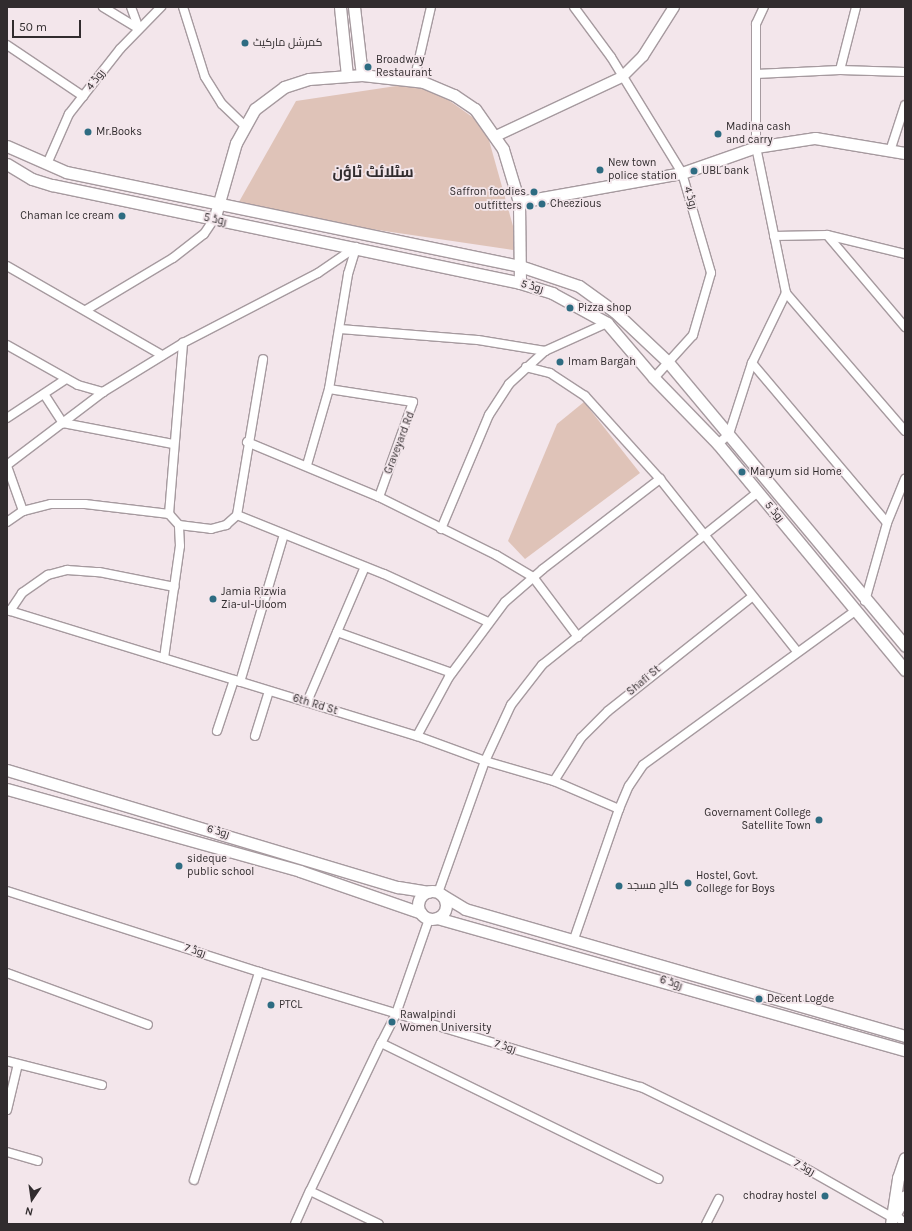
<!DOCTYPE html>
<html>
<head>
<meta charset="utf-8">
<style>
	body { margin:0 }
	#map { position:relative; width:912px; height:1231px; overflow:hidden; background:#f3e6eb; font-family:Karla,Cairo,sans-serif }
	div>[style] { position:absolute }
	.green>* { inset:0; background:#dfc3b8 }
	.roads { filter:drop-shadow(1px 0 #a69a9f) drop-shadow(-1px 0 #a69a9f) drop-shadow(0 1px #a69a9f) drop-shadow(0 -1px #a69a9f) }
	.minor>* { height:8px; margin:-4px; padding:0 4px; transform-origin:4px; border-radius:4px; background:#fff }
	.tertiary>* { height:10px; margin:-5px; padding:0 5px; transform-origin:5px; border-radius:5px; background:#fff }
	.secondary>* { height:11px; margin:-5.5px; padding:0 5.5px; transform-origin:5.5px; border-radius:5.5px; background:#fff }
	.secondary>.ring { margin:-5.5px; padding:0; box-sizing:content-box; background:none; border:11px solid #fff; border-radius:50% }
	.dots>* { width:11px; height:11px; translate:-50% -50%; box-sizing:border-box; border:2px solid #f3e6eb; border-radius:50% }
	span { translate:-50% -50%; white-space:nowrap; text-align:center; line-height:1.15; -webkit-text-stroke:3.5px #f3e6eb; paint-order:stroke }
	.poi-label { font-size:11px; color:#312c2e }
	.left { translate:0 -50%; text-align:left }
	.right { translate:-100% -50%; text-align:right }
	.street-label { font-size:11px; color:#312c2e }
	.district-label { font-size:15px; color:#312c2e; font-weight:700 }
	.frame { position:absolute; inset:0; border:8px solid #312c2e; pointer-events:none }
	.north { position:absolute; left:12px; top:1179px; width:40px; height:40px; -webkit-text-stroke:3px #f3e6eb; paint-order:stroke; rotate:193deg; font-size:11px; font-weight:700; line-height:16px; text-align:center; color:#312c2e }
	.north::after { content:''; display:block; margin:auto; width:14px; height:18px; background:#312c2e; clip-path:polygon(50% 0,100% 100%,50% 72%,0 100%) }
	.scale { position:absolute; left:12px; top:20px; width:69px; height:18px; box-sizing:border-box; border:2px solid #312c2e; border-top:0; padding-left:5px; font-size:12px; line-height:14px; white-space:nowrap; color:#312c2e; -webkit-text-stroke:3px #f3e6eb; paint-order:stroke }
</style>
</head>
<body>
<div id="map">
	<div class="green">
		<div style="clip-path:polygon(423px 82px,485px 126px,520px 251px,235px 209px,296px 101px)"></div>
		<div style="clip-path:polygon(584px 402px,640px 473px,525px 559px,508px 541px,557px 424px)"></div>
	</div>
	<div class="roads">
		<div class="minor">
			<div style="left:103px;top:7px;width:42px;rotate:31.4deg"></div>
			<div style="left:131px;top:7px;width:23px;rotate:70deg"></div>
			<div style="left:183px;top:7px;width:73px;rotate:72.6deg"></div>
			<div style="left:205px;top:77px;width:32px;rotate:58deg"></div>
			<div style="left:222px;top:104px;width:32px;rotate:44deg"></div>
			<div style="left:574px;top:7px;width:62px;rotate:53.5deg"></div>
			<div style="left:611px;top:57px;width:136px;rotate:58.5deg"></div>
			<div style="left:682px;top:173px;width:104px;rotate:73.8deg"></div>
			<div style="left:711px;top:273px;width:65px;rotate:106.2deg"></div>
			<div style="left:693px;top:335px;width:58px;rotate:132.2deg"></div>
			<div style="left:7px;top:45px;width:92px;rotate:33.9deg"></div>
			<div style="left:840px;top:70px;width:65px;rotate:-75.7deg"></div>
			<div style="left:756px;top:74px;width:84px;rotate:-2.7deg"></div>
			<div style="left:840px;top:70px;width:65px;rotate:1.8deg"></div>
			<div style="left:414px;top:81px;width:76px;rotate:-77.1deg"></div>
			<div style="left:891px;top:148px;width:45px;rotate:-72deg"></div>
			<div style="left:47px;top:164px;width:55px;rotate:-66.3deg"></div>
			<div style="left:69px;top:114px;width:83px;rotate:-51.9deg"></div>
			<div style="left:120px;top:49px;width:59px;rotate:-45.7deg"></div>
			<div style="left:827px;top:235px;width:121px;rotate:49.7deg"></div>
			<div style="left:774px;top:236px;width:53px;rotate:-1.1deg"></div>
			<div style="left:827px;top:235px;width:80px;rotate:13.7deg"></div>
			<div style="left:7px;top:266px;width:179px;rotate:29.9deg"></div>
			<div style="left:786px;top:293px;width:182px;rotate:49.2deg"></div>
			<div style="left:86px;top:310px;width:101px;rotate:-30.9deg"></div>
			<div style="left:173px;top:258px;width:39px;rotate:-38deg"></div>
			<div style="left:204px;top:234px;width:18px;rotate:-56deg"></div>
			<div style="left:340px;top:329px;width:138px;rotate:4.6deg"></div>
			<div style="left:478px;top:340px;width:68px;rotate:9.3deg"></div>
			<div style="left:7px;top:345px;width:81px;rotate:29.4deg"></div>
			<div style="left:78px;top:385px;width:26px;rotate:16deg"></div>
			<div style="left:103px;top:392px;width:94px;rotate:-31.5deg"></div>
			<div style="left:183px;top:343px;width:152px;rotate:-27.4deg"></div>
			<div style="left:318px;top:273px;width:46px;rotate:-34.4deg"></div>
			<div style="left:752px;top:363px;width:209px;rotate:49.8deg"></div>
			<div style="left:526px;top:367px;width:25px;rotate:14deg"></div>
			<div style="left:550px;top:373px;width:42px;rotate:33.3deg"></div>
			<div style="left:585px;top:396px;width:112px;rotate:47.9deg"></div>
			<div style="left:660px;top:479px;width:220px;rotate:51.5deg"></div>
			<div style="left:329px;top:389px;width:85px;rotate:8.8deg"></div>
			<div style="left:413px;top:402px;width:101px;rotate:109.7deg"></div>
			<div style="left:44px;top:394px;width:35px;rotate:57deg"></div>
			<div style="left:63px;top:423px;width:112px;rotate:10.8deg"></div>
			<div style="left:7px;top:418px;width:71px;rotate:-33.5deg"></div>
			<div style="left:247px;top:442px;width:143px;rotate:22.6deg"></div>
			<div style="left:379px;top:497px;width:131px;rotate:26.4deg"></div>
			<div style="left:496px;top:555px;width:43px;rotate:30.7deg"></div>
			<div style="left:533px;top:577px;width:75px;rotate:53.1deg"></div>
			<div style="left:718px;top:444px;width:15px;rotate:-42deg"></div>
			<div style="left:729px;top:434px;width:75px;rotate:-72.1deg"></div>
			<div style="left:752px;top:363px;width:78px;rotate:-64.1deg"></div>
			<div style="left:786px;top:293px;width:149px;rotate:-101.6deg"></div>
			<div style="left:756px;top:147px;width:123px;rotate:-90deg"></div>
			<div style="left:756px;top:24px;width:19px;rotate:-65deg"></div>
			<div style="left:7px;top:465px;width:121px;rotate:-37.2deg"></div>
			<div style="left:307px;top:465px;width:79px;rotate:-73.9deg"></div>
			<div style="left:329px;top:389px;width:117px;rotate:-80.6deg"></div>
			<div style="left:348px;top:274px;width:28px;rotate:-73deg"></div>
			<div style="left:7px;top:466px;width:48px;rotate:70.4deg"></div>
			<div style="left:169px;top:514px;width:172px;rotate:-85.3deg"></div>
			<div style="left:237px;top:515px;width:158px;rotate:-80.5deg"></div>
			<div style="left:7px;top:522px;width:19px;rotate:-35deg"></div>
			<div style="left:23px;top:511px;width:29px;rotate:-14deg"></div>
			<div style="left:51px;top:504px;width:34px"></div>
			<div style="left:85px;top:504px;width:85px;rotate:6.8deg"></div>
			<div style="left:169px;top:514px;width:15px;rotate:48deg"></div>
			<div style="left:179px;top:525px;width:32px;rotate:7deg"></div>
			<div style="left:211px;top:529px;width:16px;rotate:-15deg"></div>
			<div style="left:226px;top:525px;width:15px;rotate:-42deg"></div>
			<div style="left:237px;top:515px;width:158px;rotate:21.9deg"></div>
			<div style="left:384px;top:574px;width:115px;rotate:24.8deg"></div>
			<div style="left:441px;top:529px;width:124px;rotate:-67.2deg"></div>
			<div style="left:489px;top:415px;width:37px;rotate:-57deg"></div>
			<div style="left:509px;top:384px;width:49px;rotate:-42.5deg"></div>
			<div style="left:545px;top:351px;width:68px;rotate:-24.3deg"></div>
			<div style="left:865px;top:601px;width:81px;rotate:-74.2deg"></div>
			<div style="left:887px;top:523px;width:48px;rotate:-67.8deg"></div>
			<div style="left:7px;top:610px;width:429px;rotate:17.1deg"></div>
			<div style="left:417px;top:736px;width:72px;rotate:20.2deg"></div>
			<div style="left:485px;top:761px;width:72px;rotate:16.2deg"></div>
			<div style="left:554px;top:781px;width:71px;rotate:23.3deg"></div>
			<div style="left:10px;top:611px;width:22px;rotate:-56deg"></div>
			<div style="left:22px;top:593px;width:32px;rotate:-35deg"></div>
			<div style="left:48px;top:575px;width:20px;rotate:-15deg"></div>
			<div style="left:67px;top:570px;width:32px;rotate:4deg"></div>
			<div style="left:99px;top:572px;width:77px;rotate:11.2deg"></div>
			<div style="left:337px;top:632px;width:122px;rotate:19.6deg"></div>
			<div style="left:164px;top:658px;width:113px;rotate:-81.9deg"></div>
			<div style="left:180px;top:546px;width:21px;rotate:-93deg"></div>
			<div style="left:240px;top:682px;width:154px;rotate:-73.4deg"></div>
			<div style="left:307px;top:702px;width:147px;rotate:-66.8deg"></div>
			<div style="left:217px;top:731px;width:54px;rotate:-71.6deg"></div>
			<div style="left:255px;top:736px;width:47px;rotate:-72.7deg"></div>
			<div style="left:417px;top:736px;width:67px;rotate:-61.5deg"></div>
			<div style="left:449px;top:677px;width:94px;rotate:-53.3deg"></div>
			<div style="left:505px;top:602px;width:50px;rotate:-41deg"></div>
			<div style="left:543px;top:569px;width:148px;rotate:-37.6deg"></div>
			<div style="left:554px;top:781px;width:51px;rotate:-57.9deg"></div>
			<div style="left:581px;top:738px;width:38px;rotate:-45deg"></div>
			<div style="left:608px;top:711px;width:184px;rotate:-38.4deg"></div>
			<div style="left:7px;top:891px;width:265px;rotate:17.8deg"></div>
			<div style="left:259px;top:972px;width:399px;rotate:16.8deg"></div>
			<div style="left:641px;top:1087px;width:175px;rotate:26.1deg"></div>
			<div style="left:798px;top:1164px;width:109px;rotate:29.6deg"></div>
			<div style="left:438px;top:893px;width:140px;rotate:-70.4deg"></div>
			<div style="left:485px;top:761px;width:62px;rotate:-65.1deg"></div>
			<div style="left:511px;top:705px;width:51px;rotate:-52.2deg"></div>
			<div style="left:542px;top:665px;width:277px;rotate:-38.7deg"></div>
			<div style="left:429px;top:919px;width:101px;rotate:109.2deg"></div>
			<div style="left:396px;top:1014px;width:33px;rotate:117deg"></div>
			<div style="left:381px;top:1043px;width:309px;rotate:26.1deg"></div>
			<div style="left:574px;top:939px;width:138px;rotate:-70.9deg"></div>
			<div style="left:619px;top:809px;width:25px;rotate:-67deg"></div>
			<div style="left:629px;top:786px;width:25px;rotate:-56deg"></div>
			<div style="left:643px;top:765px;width:263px;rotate:-36deg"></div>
			<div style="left:7px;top:973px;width:150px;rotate:20.2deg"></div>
			<div style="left:7px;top:1061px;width:98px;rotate:14.2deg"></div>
			<div style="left:7px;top:1110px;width:47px;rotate:-76.6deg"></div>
			<div style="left:7px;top:1152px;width:32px;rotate:16deg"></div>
			<div style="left:194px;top:1180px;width:218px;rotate:-72.6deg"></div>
			<div style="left:310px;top:1191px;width:164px;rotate:-64.4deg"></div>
			<div style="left:895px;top:1214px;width:14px;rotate:45deg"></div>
			<div style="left:295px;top:1224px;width:36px;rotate:-66deg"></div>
			<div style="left:310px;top:1191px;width:76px;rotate:25.6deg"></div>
			<div style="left:706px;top:1224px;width:28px;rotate:-63deg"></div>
		</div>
		<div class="tertiary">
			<div style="left:496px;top:136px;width:139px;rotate:-25.1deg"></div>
			<div style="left:622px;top:77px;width:30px;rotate:-45deg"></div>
			<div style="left:643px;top:56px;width:58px;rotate:-57.7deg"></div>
		</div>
		<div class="secondary">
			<div style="left:340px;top:7px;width:69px;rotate:84.2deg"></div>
			<div style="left:354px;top:7px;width:68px;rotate:83.3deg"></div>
			<div style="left:7px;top:146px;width:64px;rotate:23.8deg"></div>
			<div style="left:66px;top:172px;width:464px;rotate:11.7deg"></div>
			<div style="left:520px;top:266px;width:62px;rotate:18.7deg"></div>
			<div style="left:579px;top:286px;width:44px;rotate:35.8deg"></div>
			<div style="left:615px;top:312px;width:71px;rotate:43.3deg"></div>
			<div style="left:667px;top:361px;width:371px;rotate:50.1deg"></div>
			<div style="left:7px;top:164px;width:29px;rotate:31deg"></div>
			<div style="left:32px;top:179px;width:21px;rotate:17deg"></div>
			<div style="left:52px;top:185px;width:478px;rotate:11.8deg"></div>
			<div style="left:520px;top:283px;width:34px;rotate:17deg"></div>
			<div style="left:552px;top:293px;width:63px;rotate:28.6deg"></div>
			<div style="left:607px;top:323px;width:72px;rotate:49.5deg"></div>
			<div style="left:654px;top:378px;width:92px;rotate:45.9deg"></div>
			<div style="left:718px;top:444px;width:293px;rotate:50.4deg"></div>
			<div style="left:519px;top:202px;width:166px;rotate:-10.1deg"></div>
			<div style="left:682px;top:173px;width:78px;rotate:-19.4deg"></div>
			<div style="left:756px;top:147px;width:60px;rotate:-8.7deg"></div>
			<div style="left:815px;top:138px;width:91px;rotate:9.5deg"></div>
			<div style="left:216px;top:213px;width:73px;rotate:-74.1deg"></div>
			<div style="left:236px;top:143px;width:39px;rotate:-61deg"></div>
			<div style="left:255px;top:109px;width:36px;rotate:-37deg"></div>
			<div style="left:284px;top:87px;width:26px;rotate:-18deg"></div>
			<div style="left:309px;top:79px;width:53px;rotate:-4.3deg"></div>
			<div style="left:362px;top:75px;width:61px;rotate:6.5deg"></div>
			<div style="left:423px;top:82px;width:34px;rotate:23deg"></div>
			<div style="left:454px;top:95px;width:25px;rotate:34deg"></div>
			<div style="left:475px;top:109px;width:49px;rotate:55deg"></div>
			<div style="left:503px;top:149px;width:55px;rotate:73.2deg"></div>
			<div style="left:519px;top:202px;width:81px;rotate:89.3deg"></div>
			<div style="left:7px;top:770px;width:408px;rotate:16.7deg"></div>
			<div style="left:398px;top:887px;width:31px;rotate:9deg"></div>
			<div style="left:7px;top:789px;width:304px;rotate:15.6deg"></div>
			<div style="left:300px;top:871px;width:128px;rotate:19.1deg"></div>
			<div class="ring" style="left:418px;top:891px;width:17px;height:17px"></div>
			<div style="left:442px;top:895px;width:27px;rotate:31deg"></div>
			<div style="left:465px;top:909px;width:458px;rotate:16.1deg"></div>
			<div style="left:437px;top:918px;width:486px;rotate:15.8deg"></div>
			<div style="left:896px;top:1212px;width:18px;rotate:-61deg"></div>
			<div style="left:891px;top:1224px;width:47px;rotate:-81.3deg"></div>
			<div style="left:898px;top:1178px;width:21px;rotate:-71deg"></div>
		</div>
	</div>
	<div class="dots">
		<div style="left:245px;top:43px;background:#2e6c82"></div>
		<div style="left:368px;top:67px;background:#2e6c82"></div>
		<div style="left:88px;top:132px;background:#2e6c82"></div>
		<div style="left:718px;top:134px;background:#2e6c82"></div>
		<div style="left:600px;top:170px;background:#2e6c82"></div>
		<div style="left:694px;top:171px;background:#2e6c82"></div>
		<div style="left:534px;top:192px;background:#2e6c82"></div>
		<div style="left:542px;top:204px;background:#2e6c82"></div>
		<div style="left:530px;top:206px;background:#2e6c82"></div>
		<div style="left:122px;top:216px;background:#2e6c82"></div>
		<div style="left:570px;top:308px;background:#2e6c82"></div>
		<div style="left:560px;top:362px;background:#2e6c82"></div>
		<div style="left:742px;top:472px;background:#2e6c82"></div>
		<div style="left:213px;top:599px;background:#2e6c82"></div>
		<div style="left:819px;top:820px;background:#2e6c82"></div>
		<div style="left:179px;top:866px;background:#2e6c82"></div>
		<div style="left:688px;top:883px;background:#2e6c82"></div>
		<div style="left:619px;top:886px;background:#2e6c82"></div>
		<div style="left:759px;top:999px;background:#2e6c82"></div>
		<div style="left:271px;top:1005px;background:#2e6c82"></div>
		<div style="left:392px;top:1022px;background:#2e6c82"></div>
		<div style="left:825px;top:1196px;background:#2e6c82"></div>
	</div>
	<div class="poi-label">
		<span class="left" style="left:253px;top:43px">کمرشل مارکیٹ</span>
		<span class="left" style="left:376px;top:67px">Broadway<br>Restaurant</span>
		<span class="left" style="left:726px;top:134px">Madina cash<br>and carry</span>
		<span class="left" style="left:96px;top:132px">Mr.Books</span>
		<span class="left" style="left:608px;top:170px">New town<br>police station</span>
		<span class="left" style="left:702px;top:171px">UBL bank</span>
		<span class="right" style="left:526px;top:192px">Saffron foodies</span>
		<span class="left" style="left:550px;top:204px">Cheezious</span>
		<span class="right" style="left:522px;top:206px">outfitters</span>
		<span class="right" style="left:114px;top:216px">Chaman Ice cream</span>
		<span class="left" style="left:578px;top:308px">Pizza shop</span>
		<span class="left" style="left:568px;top:362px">Imam Bargah</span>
		<span class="left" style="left:750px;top:472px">Maryum sid Home</span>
		<span class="left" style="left:221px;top:599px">Jamia Rizwia<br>Zia-ul-Uloom</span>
		<span class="right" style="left:811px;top:820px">Governament College<br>Satellite Town</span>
		<span class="left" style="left:187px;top:866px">sideque<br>public school</span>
		<span class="left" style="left:696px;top:883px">Hostel, Govt.<br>College for Boys</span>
		<span class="left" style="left:627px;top:886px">کالج مسجد</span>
		<span class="left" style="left:767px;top:999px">Decent Logde</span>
		<span class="left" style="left:279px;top:1005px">PTCL</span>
		<span class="left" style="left:400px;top:1022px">Rawalpindi<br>Women University</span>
		<span class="right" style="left:817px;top:1196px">chodray hostel</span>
	</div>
	<div class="street-label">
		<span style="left:96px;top:80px;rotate:-52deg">روڈ 4</span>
		<span style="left:690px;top:198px;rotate:74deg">روڈ 4</span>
		<span style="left:215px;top:220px;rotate:11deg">روڈ 5</span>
		<span style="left:532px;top:287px;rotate:16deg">روڈ 5</span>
		<span style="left:400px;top:443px;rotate:-69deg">Graveyard Rd</span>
		<span style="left:774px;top:512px;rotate:50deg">روڈ 5</span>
		<span style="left:644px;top:681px;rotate:-40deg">Shafi St</span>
		<span style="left:315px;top:705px;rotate:17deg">6th Rd St</span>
		<span style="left:218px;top:832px;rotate:17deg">روڈ 6</span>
		<span style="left:195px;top:951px;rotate:18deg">روڈ 7</span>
		<span style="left:671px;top:983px;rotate:16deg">روڈ 6</span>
		<span style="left:505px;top:1047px;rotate:17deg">روڈ 7</span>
		<span style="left:804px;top:1168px;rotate:28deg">روڈ 7</span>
	</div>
	<div class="district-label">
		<span style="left:373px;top:173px">سٹلائٹ ٹاؤن</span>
	</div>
	<div class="frame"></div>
	<div class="north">N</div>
	<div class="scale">50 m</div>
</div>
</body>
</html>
